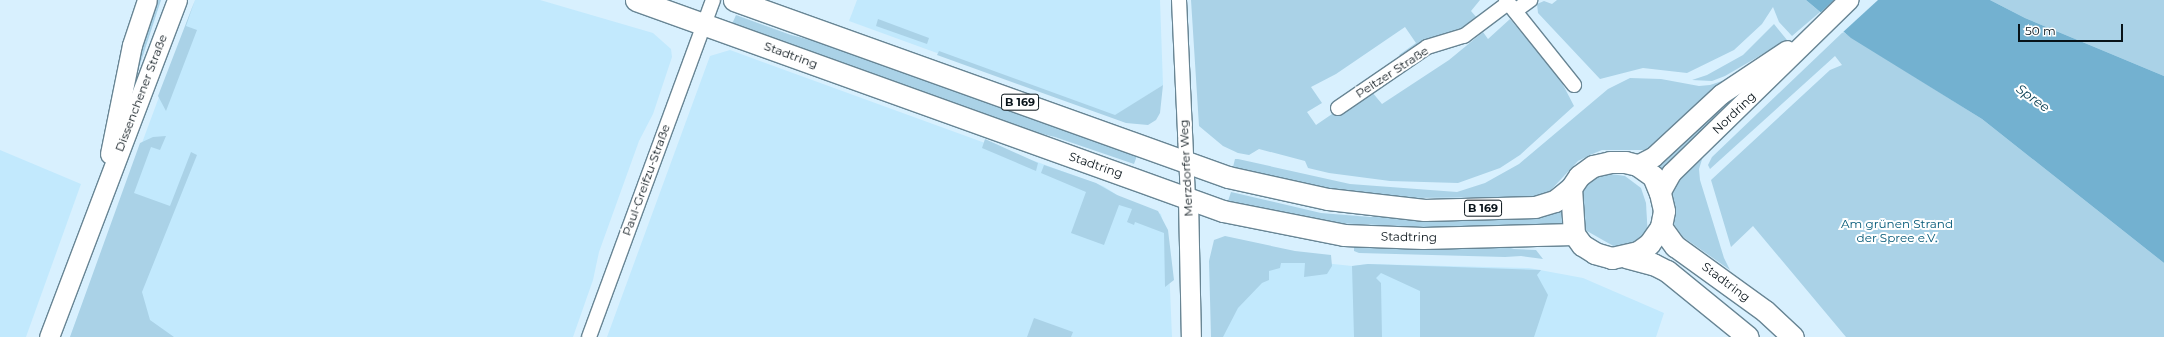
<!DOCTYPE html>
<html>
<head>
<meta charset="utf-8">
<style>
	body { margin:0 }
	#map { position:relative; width:2164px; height:337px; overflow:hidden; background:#d8f0fe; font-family:Montserrat,sans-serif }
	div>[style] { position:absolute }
	.built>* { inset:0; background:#c2e9fd }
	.green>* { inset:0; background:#aad2e7 }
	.water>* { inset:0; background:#73b1d0 }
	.pier>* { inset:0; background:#d8f0fe }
	.roads { filter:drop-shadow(1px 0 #688594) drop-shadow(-1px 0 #688594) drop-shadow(0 1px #688594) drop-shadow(0 -1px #688594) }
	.street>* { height:14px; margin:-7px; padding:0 7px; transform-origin:7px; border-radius:7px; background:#fff }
	.secondary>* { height:19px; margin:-9.5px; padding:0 9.5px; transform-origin:9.5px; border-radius:9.5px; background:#fff }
	.primary>* { height:21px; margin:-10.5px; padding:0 10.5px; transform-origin:10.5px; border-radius:10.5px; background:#fff }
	span { translate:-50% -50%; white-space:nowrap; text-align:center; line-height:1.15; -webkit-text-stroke:4px #fff; paint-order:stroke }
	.shield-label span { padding:1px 3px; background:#fff; border:1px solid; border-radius:3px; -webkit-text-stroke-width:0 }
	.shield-label { font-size:11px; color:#081319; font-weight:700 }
	.street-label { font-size:12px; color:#081319 }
	.park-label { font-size:12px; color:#005776 }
	.water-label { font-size:13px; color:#00384d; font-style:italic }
	.scale { position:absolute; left:2018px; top:24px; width:105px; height:18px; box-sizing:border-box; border:2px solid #081319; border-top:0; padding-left:5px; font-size:12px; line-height:14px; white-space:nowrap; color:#081319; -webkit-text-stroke:3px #fff; paint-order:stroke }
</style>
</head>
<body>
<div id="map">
	<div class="built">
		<div style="clip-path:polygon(195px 0,540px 0,653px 33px,671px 49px,672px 57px,653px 114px,639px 141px,599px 252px,593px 280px,573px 337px,70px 337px)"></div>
		<div style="clip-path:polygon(857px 0,1160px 0,1163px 85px,1113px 117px,849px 21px)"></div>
		<div style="clip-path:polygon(730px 50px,1103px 186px,1125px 200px,1161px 214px,1168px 241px,1172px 337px,607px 337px,710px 56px)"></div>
		<div style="clip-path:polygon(0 150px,81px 184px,26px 337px,0 337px)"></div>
		<div style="clip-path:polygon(1277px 258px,1352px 266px,1368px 264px,1529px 268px,1583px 278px,1664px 313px,1656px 337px,1219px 337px,1228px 310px)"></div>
	</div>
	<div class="green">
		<div style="clip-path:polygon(156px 0,161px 0,132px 89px,138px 51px)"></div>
		<div style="clip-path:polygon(195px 0,186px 26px,197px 30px,166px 111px,158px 96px)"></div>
		<div style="clip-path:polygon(1191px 0,1480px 0,1471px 11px,1477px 18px,1468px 26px,1436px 38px,1402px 59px,1399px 55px,1416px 43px,1405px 27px,1336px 74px,1311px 87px,1322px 103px,1307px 112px,1316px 125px,1335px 112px,1343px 114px,1372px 92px,1382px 104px,1449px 60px,1483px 32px,1488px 39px,1510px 19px,1559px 77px,1574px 106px,1520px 155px,1500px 168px,1458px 183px,1390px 181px,1329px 173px,1308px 168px,1305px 161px,1259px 149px,1249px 155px,1238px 153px,1223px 146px,1199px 126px)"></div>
		<div style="clip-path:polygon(1557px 0,1806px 0,1820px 12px,1792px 36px,1779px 22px,1773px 7px,1762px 24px,1734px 50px,1687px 73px,1643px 68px,1600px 79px,1538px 13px,1537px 4px,1544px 1px,1552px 4px)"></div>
		<div style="clip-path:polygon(1990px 0,2164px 0,2164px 76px,2025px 18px)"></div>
		<div style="clip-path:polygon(736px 15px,791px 35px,846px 49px,1138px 153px,1134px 164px,1055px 137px,1013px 127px,732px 24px)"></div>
		<div style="clip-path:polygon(878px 19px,929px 38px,927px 44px,876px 26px)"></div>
		<div style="clip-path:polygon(1774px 24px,1787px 40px,1725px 76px,1712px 81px,1692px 80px,1707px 75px,1743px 55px)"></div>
		<div style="clip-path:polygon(1843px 32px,1982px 119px,2164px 263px,2164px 337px,1846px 337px,1753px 226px,1731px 247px,1711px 180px,1830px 70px,1842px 65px,1835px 56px,1710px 169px,1708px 165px,1712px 157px)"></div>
		<div style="clip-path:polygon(939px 51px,1115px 115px,1163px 85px,1160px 113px,1156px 120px,1148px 125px,1126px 123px,937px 55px)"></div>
		<div style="clip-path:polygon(1737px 76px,1648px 150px,1602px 150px,1590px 155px,1578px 161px,1548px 193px,1531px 197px,1406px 198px,1305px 186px,1233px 167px,1235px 159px,1238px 159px,1350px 184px,1457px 192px,1485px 183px,1519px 164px,1608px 89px,1630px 78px,1661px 79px,1699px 86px,1710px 85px)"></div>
		<div style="clip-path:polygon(1759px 77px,1662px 174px,1656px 167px,1729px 99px)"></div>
		<div style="clip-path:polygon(166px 136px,160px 150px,151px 147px,134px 193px,170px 206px,191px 152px,197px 155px,142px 292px,150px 320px,174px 337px,70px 337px,140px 143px,153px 137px)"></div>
		<div style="clip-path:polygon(985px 139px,1038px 163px,1036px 171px,982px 148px)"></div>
		<div style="clip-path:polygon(1704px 153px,1699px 169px,1700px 180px,1724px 258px,1730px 270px,1683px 237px,1673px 223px,1670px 192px,1672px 184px)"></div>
		<div style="clip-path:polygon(1044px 165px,1096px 183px,1117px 195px,1158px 211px,1168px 230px,1174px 280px,1165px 287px,1164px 233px,1135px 222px,1134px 225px,1127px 222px,1132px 209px,1119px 205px,1104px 245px,1071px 233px,1086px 192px,1041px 173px)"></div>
		<div style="clip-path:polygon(1604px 173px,1625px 176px,1641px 188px,1646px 203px,1648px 238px,1617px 248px,1578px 226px,1580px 192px,1593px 178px)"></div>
		<div style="clip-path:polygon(1231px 192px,1321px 213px,1370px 217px,1548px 215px,1564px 210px,1565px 224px,1449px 228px,1332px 223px,1228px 201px)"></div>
		<div style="clip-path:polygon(1225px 236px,1295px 251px,1331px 255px,1332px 266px,1327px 274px,1304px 277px,1305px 263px,1281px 263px,1280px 268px,1269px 271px,1269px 280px,1262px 283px,1238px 308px,1223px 337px,1211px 337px,1209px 261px,1214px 240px)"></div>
		<div style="clip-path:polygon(1354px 244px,1498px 244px,1514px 249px,1536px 250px,1543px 259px,1521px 256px,1505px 257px,1359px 253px,1354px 251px)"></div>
		<div style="clip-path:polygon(1368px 264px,1541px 270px,1537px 275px,1548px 295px,1534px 337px,1420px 337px,1420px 291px,1381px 273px,1376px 278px,1381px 283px,1382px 337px,1354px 337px,1352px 266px)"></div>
		<div style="clip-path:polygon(1034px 318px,1073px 332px,1071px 337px,1027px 337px)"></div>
	</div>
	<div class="water">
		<div style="clip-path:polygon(1806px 0,1990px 0,2025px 18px,2164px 76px,2164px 263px,1982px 119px,1851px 38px)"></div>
	</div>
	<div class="pier">
		<div style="clip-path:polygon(1834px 0,1878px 0,1842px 33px,1819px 14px)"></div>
	</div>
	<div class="roads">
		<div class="street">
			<div style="left:1179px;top:0;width:199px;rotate:87.4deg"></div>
			<div style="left:1506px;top:0;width:109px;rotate:51.3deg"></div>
			<div style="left:1515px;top:11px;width:19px;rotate:-36deg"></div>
			<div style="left:1338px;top:108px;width:108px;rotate:-34.4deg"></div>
			<div style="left:1427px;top:47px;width:39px;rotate:-17deg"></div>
			<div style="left:1464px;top:36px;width:55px;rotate:-36.9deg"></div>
			<div style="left:589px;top:337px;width:359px;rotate:-69.8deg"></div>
		</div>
		<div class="secondary">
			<div style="left:110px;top:154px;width:111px;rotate:-78.6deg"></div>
			<div style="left:132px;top:45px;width:47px;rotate:-71.6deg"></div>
			<div style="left:1637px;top:165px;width:18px;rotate:-27deg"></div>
			<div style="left:1653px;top:157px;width:93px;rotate:-42.8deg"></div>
			<div style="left:1721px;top:94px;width:79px;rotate:-33.7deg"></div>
			<div style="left:1660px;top:193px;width:23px;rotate:-61deg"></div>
			<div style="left:1671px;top:173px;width:248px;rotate:-44.3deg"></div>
			<div style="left:1188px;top:199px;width:138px;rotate:88.8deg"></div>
			<div style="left:49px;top:337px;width:360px;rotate:-69.2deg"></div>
		</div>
		<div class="primary">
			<div style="left:636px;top:0;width:624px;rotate:19.77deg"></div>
			<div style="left:1223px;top:211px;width:123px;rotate:11.2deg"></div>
			<div style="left:1344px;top:235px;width:79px;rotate:2.2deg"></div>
			<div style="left:1423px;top:238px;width:151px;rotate:-1.5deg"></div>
			<div style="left:734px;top:0;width:525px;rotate:19.71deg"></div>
			<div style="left:1228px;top:177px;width:102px;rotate:12.4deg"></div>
			<div style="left:1328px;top:199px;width:97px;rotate:6.5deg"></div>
			<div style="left:1424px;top:210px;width:111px;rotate:-1.5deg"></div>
			<div style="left:1535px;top:207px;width:21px;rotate:-17deg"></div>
			<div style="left:1555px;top:201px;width:21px;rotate:-39deg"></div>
			<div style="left:1571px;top:188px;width:14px;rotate:-56deg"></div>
			<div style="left:1579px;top:176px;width:17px;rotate:-36deg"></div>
			<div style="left:1593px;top:166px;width:17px;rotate:-13deg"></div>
			<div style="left:1610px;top:162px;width:15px"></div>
			<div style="left:1625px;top:162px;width:12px;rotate:14deg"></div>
			<div style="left:1637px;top:165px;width:19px;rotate:35deg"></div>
			<div style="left:1653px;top:176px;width:18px;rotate:68deg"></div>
			<div style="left:1660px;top:193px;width:18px;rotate:77deg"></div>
			<div style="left:1664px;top:211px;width:16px;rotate:101deg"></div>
			<div style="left:1661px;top:227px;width:21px;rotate:125deg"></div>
			<div style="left:1649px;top:244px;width:14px;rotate:144deg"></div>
			<div style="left:1638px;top:252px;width:27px;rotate:167deg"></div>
			<div style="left:1612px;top:258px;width:18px;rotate:-164deg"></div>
			<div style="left:1595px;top:253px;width:15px;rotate:-148deg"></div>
			<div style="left:1582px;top:245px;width:14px;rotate:-126deg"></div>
			<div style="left:1574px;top:234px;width:46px;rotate:-93.7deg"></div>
			<div style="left:1661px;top:227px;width:24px;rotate:54deg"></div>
			<div style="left:1675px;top:246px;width:111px;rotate:35.8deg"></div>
			<div style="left:1765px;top:311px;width:38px;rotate:43deg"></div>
			<div style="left:1626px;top:257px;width:28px;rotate:15deg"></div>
			<div style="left:1653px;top:264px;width:16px;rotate:27deg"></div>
			<div style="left:1667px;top:271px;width:104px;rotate:39.2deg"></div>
		</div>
	</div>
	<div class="shield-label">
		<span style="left:1020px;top:102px">B 169</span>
		<span style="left:1483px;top:208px">B 169</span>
	</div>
	<div class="street-label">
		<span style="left:791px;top:55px;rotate:20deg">Stadtring</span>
		<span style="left:1392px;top:72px;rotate:-33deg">Peitzer Straße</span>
		<span style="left:141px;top:93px;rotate:-69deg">Dissenchener Straße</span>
		<span style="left:1734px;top:113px;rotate:-44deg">Nordring</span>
		<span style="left:1096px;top:165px;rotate:19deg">Stadtring</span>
		<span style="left:1186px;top:168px;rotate:-93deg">Merzdorfer Weg</span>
		<span style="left:646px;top:180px;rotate:-70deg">Paul-Greifzu-Straße</span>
		<span style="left:1409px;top:237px;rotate:1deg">Stadtring</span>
		<span style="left:1726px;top:282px;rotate:37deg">Stadtring</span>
	</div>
	<div class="park-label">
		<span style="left:1897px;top:231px">Am grünen Strand<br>der Spree e.V.</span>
	</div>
	<div class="water-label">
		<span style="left:2033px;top:98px;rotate:36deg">Spree</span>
	</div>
	<div class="scale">50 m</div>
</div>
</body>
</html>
